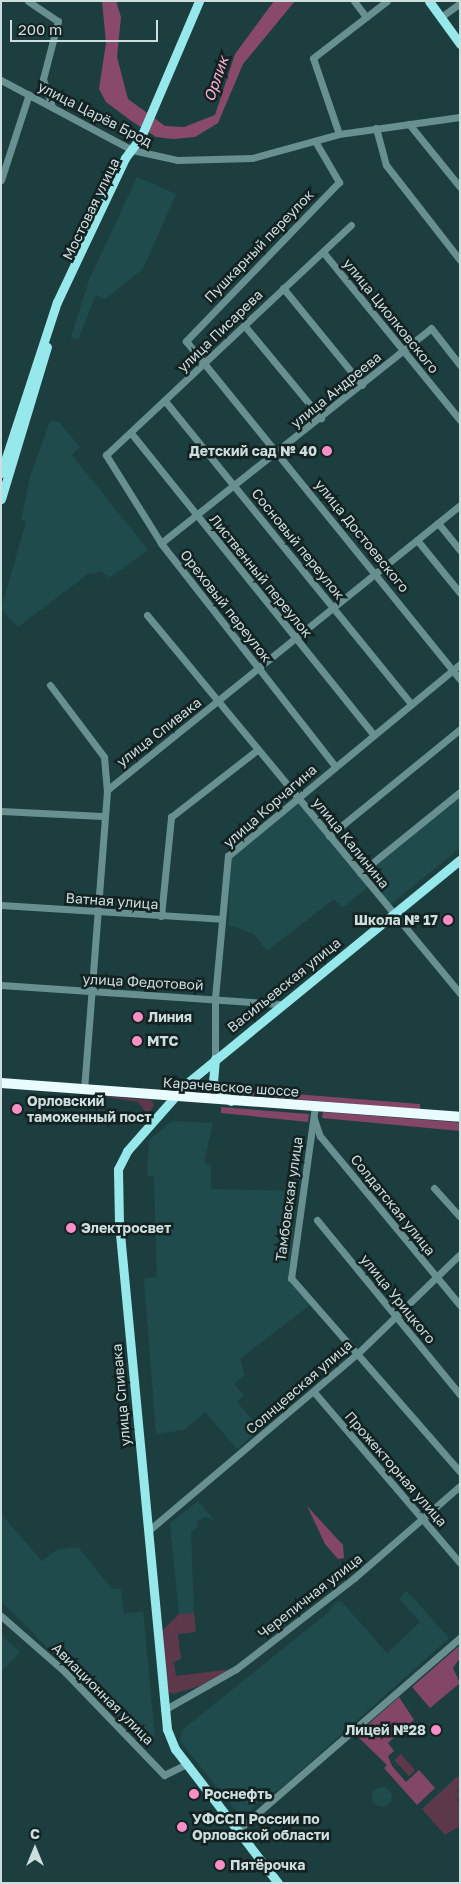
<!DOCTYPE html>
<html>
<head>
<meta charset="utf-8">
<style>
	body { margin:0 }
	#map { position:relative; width:461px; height:1884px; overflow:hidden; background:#1c3e3f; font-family:"Golos Text",sans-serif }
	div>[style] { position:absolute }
	.built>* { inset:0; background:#1f4b4d }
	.round { border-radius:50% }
	.green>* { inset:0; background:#5c384a }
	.forest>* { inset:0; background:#844666 }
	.water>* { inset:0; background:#894a6a }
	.minor>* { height:7px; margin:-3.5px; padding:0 3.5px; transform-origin:3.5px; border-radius:3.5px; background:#699091 }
	.major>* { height:9px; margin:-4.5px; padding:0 4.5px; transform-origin:4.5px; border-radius:4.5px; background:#96e8eb }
	.highway>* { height:10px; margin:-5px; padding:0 5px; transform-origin:5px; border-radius:5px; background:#e9fbfc }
	.dots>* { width:14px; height:14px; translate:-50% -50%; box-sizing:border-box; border:2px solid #142222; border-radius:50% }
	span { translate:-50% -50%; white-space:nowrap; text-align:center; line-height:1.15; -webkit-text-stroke:5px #142222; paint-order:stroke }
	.street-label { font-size:14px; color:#ccdede }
	.poi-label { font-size:14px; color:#ccdede; font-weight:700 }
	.right { translate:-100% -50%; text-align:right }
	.left { translate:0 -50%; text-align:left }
	.water-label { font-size:15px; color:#fdb1d6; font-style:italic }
	.frame { position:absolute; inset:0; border:2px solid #ccdede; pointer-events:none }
	.north { position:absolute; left:10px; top:1824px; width:50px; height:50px; -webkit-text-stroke:4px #142222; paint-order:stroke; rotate:0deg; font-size:14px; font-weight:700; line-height:20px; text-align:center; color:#ccdede }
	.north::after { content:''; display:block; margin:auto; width:18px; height:22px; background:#ccdede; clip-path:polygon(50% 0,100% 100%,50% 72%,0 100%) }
	.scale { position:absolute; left:10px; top:20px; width:148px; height:22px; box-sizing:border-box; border:2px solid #ccdede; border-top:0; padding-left:6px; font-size:15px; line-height:18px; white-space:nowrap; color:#ccdede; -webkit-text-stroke:4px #142222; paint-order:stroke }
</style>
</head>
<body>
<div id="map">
	<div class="built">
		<div style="clip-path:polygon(137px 177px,176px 194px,143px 269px,105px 299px,96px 295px,78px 340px,71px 337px,89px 280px)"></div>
		<div style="clip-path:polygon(50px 421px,59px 422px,80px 447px,72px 455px,148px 550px,109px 578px,102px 572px,88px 574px,18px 627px,1px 609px,26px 522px,21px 520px,30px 477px)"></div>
		<div style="clip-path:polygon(460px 794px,460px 848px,389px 906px,362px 874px)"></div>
		<div style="clip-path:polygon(298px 800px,368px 887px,342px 908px,334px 899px,267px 951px,254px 934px,229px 925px,230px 857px)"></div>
		<div style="clip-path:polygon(172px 1121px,213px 1123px,204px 1163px,211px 1165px,211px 1189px,297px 1191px,289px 1280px,311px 1304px,240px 1359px,245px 1375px,234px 1384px,244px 1395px,237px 1402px,256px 1424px,251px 1427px,256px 1433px,237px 1449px,205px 1412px,184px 1430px,156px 1434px,144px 1279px,157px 1277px,154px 1177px,147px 1175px,149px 1140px)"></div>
		<div style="clip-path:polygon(198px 1501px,214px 1520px,207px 1517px,196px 1521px,199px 1526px,191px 1532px,194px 1613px,179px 1614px,170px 1523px)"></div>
		<div style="clip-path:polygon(1px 1514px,42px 1561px,58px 1549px,78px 1547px,112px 1589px,121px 1589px,124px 1614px,143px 1611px,155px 1738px,143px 1744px,1px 1601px)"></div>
		<div style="clip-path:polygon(407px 1591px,449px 1638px,279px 1790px,263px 1796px,246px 1817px,240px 1816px,180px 1741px,182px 1730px,330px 1611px,335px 1602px,341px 1601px,387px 1653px,420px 1622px,399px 1598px)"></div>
		<div style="clip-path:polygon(1px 1634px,20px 1652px,1px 1672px)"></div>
		<div class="round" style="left:372px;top:1787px;width:20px;height:20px"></div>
	</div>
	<div class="green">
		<div style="clip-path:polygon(91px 1095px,152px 1100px,154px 1105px,148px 1115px,138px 1102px)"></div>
		<div style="clip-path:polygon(194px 1613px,196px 1632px,178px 1634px,181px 1659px,174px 1662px,176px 1676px,232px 1669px,203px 1685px,173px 1694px,167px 1691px,161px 1632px,179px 1614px)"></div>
		<div style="clip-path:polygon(401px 1754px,415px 1770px,409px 1776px,394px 1760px)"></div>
		<div style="clip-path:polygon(460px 1774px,460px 1788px,453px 1794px,460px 1789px,460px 1801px,454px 1795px,460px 1803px,460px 1826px,445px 1835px,422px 1809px)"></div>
	</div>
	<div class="forest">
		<div style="clip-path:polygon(219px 1088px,420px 1104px,420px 1110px,229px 1093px)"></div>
		<div style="clip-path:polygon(221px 1107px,309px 1114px,308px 1122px,221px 1113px)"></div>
		<div style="clip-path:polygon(323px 1112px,455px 1122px,460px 1123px,460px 1131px,322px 1118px)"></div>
		<div style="clip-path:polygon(307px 1506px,343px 1545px,344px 1558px,338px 1559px,325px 1544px)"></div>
		<div style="clip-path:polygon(460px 1645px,460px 1658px,453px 1668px,460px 1683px,430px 1708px,412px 1687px)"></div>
		<div style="clip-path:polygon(399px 1697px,414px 1720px,388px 1743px,394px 1751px,388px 1756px,392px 1766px,406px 1782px,419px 1770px,435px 1788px,417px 1805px,384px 1768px,387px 1765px,356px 1735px)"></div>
	</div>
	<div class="water">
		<div style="clip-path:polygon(102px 1px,116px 1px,121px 17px,117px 57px,128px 99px,165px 126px,184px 127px,215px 115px,235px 54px,274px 1px,295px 1px,243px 64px,218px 123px,195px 137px,173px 139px,156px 137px,130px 120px,106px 102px,99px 89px,106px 43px)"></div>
	</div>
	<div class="minor">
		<div style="left:28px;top:1px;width:36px;rotate:34deg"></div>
		<div style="left:58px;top:21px;width:60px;rotate:104.5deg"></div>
		<div style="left:43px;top:79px;width:28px;rotate:72deg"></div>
		<div style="left:354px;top:1px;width:20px;rotate:53deg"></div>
		<div style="left:441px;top:17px;width:24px;rotate:-36deg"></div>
		<div style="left:1px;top:80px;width:149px;rotate:28.1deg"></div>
		<div style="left:132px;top:150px;width:46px;rotate:12.5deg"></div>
		<div style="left:177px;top:160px;width:75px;rotate:-1.5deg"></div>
		<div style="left:252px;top:158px;width:90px;rotate:-15.4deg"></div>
		<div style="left:339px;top:134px;width:122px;rotate:-8deg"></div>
		<div style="left:409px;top:124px;width:81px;rotate:51deg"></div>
		<div style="left:376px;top:128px;width:38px;rotate:75deg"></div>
		<div style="left:386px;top:165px;width:120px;rotate:52.1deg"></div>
		<div style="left:339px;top:134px;width:80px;rotate:-108.9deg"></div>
		<div style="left:313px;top:58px;width:93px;rotate:-37.6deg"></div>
		<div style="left:315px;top:141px;width:48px;rotate:59.7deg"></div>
		<div style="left:339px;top:182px;width:221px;rotate:133.9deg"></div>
		<div style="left:186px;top:341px;width:435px;rotate:51deg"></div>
		<div style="left:1px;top:180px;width:90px;rotate:-72deg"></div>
		<div style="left:323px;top:252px;width:217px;rotate:50.8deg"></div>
		<div style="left:283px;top:288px;width:125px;rotate:50.8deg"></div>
		<div style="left:244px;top:325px;width:121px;rotate:50.4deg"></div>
		<div style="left:165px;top:401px;width:389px;rotate:50.9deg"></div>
		<div style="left:131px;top:433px;width:385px;rotate:51.2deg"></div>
		<div style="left:438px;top:523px;width:35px;rotate:51deg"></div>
		<div style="left:417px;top:540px;width:68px;rotate:50.9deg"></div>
		<div style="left:161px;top:543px;width:345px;rotate:-38.5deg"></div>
		<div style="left:431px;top:328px;width:47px;rotate:51.9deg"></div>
		<div style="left:147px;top:615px;width:491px;rotate:50.4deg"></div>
		<div style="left:50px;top:685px;width:90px;rotate:53.1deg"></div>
		<div style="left:104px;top:757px;width:33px;rotate:85deg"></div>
		<div style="left:335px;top:766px;width:283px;rotate:-128deg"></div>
		<div style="left:161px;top:543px;width:104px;rotate:-122deg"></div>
		<div style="left:106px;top:455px;width:336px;rotate:-43.2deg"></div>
		<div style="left:1px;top:811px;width:101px;rotate:2.8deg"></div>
		<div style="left:329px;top:836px;width:169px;rotate:-39.2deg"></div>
		<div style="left:360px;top:873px;width:129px;rotate:-39deg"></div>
		<div style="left:1px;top:905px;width:221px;rotate:3.6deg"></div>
		<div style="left:161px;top:916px;width:100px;rotate:-84.2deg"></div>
		<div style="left:171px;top:817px;width:109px;rotate:-37.9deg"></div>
		<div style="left:1px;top:985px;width:282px;rotate:3.9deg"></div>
		<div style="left:215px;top:1059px;width:61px;rotate:-90deg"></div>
		<div style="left:215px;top:998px;width:143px;rotate:-84.8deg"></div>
		<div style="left:228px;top:856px;width:301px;rotate:-39.6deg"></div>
		<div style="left:84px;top:1090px;width:301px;rotate:-85.6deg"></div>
		<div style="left:107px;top:790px;width:454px;rotate:-38.9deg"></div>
		<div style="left:315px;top:1106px;width:174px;rotate:97.9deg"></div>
		<div style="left:291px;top:1278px;width:257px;rotate:48.9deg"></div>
		<div style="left:314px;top:1119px;width:18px;rotate:71deg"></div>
		<div style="left:320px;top:1136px;width:219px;rotate:50.4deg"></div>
		<div style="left:434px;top:1188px;width:39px;rotate:48deg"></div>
		<div style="left:317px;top:1220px;width:226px;rotate:50.7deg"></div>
		<div style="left:314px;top:1392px;width:225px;rotate:49.5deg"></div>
		<div style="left:148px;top:1531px;width:275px;rotate:-40.3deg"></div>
		<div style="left:358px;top:1353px;width:142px;rotate:-44.1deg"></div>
		<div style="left:1px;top:1616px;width:85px;rotate:41.2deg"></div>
		<div style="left:65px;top:1672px;width:143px;rotate:46.1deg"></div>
		<div style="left:164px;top:1775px;width:25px;rotate:-26deg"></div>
		<div style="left:164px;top:1710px;width:83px;rotate:-29.7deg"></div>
		<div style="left:236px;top:1669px;width:149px;rotate:-37.6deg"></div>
		<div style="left:354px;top:1578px;width:140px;rotate:-41deg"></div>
		<div style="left:238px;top:1830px;width:294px;rotate:-40.9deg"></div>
	</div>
	<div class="major">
		<div style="left:429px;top:1px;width:53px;rotate:54.2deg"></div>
		<div style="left:1px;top:473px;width:180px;rotate:-71.9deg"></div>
		<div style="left:57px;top:302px;width:159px;rotate:-64.7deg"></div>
		<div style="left:125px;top:158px;width:26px;rotate:-53deg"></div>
		<div style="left:141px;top:137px;width:148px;rotate:-66.9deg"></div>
		<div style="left:1px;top:499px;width:159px;rotate:-73.2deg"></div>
		<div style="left:215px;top:1059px;width:23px;rotate:95deg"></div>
		<div style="left:213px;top:1082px;width:26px;rotate:47deg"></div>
		<div style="left:278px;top:1883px;width:169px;rotate:-127.5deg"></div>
		<div style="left:175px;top:1749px;width:22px;rotate:-112deg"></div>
		<div style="left:167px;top:1729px;width:508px;rotate:-95.42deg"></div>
		<div style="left:119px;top:1223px;width:54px;rotate:-91.1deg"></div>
		<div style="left:118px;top:1169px;width:20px;rotate:-63deg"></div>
		<div style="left:127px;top:1151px;width:89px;rotate:-48.6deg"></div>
		<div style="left:186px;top:1084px;width:354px;rotate:-39.3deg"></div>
	</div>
	<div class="highway">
		<div style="left:1px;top:1083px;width:460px;rotate:4.2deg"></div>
	</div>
	<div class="dots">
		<div style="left:327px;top:451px;background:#fa8fc6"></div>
		<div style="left:448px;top:920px;background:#fa8fc6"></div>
		<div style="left:138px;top:1017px;background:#fa8fc6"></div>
		<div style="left:137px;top:1041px;background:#fa8fc6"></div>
		<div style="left:17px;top:1109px;background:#fa8fc6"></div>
		<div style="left:71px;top:1228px;background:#fa8fc6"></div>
		<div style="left:436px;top:1730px;background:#fa8fc6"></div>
		<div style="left:194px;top:1794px;background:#fa8fc6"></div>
		<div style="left:182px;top:1827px;background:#fa8fc6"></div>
		<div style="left:220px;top:1865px;background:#fa8fc6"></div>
	</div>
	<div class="street-label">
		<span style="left:95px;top:114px;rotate:27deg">улица Царёв Брод</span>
		<span style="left:91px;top:209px;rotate:-64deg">Мостовая улица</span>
		<span style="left:259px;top:246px;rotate:-46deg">Пушкарный переулок</span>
		<span style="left:391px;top:316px;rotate:51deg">улица Циолковского</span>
		<span style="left:220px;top:331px;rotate:-44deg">улица Писарева</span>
		<span style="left:336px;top:390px;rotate:-39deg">улица Андреева</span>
		<span style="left:362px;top:536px;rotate:51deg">улица Достоевского</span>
		<span style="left:298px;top:544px;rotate:51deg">Сосновый переулок</span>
		<span style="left:261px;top:576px;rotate:51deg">Лиственный переулок</span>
		<span style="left:226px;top:606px;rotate:52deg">Ореховый переулок</span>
		<span style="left:159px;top:732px;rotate:-38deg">улица Спивака</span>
		<span style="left:270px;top:806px;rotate:-41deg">улица Корчагина</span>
		<span style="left:351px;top:843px;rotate:51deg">улица Калинина</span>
		<span style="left:112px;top:901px;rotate:4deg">Ватная улица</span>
		<span style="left:143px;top:982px;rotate:3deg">улица Федотовой</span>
		<span style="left:284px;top:985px;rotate:-39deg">Васильевская улица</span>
		<span style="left:231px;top:1087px;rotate:4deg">Карачевское шоссе</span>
		<span style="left:289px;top:1199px;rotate:-82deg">Тамбовская улица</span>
		<span style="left:393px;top:1205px;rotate:51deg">Солдатская улица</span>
		<span style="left:398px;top:1299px;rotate:51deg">улица Урицкого</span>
		<span style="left:299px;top:1387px;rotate:-41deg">Солнцевская улица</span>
		<span style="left:121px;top:1395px;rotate:-95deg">улица Спивака</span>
		<span style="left:396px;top:1469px;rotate:49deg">Прожекторная улица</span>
		<span style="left:310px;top:1596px;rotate:-38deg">Черепичная улица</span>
		<span style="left:103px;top:1694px;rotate:45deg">Авиационная улица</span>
	</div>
	<div class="poi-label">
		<span class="right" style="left:317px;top:451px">Детский сад № 40</span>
		<span class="right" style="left:438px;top:920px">Школа № 17</span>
		<span class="left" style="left:148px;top:1017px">Линия</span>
		<span class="left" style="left:147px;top:1041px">МТС</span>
		<span class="left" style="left:27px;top:1109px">Орловский<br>таможенный пост</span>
		<span class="left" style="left:81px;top:1228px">Электросвет</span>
		<span class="right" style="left:426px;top:1730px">Лицей №28</span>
		<span class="left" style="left:204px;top:1794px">Роснефть</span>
		<span class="left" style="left:192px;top:1827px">УФССП России по<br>Орловской области</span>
		<span class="left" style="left:230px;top:1865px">Пятёрочка</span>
	</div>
	<div class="water-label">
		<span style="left:216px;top:79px;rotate:-71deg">Орлик</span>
	</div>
	<div class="frame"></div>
	<div class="north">С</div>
	<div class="scale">200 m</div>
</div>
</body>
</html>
